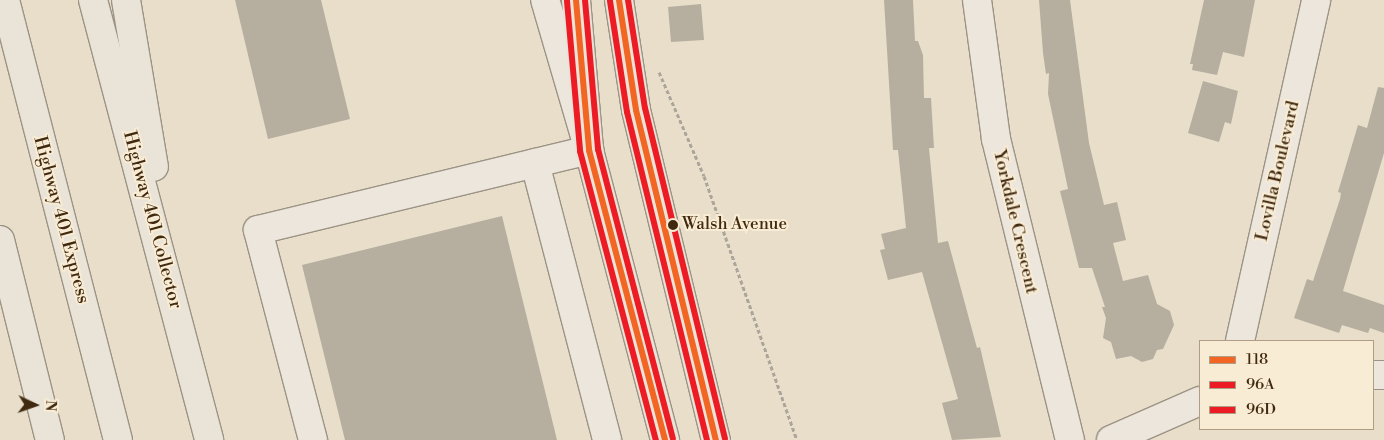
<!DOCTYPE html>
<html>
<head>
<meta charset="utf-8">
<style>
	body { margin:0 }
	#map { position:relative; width:1384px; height:440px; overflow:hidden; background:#e9deca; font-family:"Libre Bodoni",serif }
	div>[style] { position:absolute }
	.building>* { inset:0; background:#b6ae9f }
	.path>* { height:3px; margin-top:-1.5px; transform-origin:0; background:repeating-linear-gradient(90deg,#aca59b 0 4px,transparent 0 6.5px) }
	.roads { filter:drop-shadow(1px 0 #9c9384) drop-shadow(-1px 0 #9c9384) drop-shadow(0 1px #9c9384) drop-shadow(0 -1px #9c9384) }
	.minor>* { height:28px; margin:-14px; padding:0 14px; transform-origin:14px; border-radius:14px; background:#ece6dd }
	.major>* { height:28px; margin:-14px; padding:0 14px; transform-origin:14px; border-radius:14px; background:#e9e3d8 }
	.highway>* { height:28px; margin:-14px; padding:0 14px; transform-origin:14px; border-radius:14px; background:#e9e3d8 }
	.bus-1>* { height:6px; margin:-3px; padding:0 3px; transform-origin:3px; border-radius:3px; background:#f26522 }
	.bus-2>* { height:6px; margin:-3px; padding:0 3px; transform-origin:3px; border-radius:3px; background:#ed1c24 }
	.bus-3>* { height:6px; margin:-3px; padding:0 3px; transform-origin:3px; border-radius:3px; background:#ed1c24 }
	.dots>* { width:14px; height:14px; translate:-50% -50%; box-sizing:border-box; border:2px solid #f9ecd4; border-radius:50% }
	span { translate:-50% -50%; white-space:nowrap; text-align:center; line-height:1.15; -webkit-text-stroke:4px #f9ecd4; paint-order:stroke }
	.bus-label { font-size:17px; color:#40290f }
	.left { translate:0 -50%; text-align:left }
	.street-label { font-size:18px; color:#40290f }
	.legend { position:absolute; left:1199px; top:340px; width:175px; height:90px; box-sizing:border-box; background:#f9ecd4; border:1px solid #af9e85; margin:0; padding:6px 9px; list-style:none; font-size:15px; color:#40290f }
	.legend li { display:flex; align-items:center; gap:10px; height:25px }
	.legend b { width:25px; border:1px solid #af9e85 }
	.north { position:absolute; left:10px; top:380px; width:50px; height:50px; -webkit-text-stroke:4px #f9ecd4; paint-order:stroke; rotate:93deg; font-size:14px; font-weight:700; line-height:20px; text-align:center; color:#40290f }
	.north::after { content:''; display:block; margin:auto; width:18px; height:22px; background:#40290f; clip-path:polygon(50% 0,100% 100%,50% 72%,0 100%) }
</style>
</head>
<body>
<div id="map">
	<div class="building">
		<div style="clip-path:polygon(235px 0,321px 0,350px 119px,268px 139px)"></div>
		<div style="clip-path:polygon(884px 0,913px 0,915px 41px,918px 41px,923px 55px,924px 98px,931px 98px,934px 148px,929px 148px,938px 243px,948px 241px,977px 348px,980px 347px,1001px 437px,952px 440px,942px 403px,958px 399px,922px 272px,888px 280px,880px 250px,885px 249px,881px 234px,906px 228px,898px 150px,893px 150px)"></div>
		<div style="clip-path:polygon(1039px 0,1070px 0,1089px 143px,1104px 205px,1117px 202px,1126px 240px,1113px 243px,1123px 281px,1148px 275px,1157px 304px,1170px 311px,1174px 325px,1163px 349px,1157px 350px,1153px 359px,1142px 362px,1131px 356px,1116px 359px,1111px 342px,1103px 338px,1106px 318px,1102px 307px,1105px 307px,1092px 268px,1079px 268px,1060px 191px,1068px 189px,1048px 94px,1049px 73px,1046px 74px,1043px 53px)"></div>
		<div style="clip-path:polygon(1204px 0,1255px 0,1244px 57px,1223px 52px,1217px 75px,1192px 70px,1193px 64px,1190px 64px)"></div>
		<div style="clip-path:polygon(701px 4px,704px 40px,671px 42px,668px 7px)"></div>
		<div style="clip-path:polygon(1203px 81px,1238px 91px,1231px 124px,1225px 122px,1219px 142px,1188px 133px)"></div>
		<div style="clip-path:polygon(1378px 87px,1384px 88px,1384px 153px,1343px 291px,1384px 305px,1384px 333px,1370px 328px,1368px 333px,1342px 325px,1339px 333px,1294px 318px,1307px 279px,1313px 281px,1340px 199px,1341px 193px,1338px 192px,1358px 125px,1367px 128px)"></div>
		<div style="clip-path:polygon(502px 216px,557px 440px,345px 440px,302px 265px)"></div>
	</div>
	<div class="path">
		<div style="left:659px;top:72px;width:113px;rotate:66.6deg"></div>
		<div style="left:704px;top:176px;width:280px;rotate:70.6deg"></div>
	</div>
	<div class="roads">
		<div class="minor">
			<div style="left:977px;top:0;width:140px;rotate:82.2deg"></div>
			<div style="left:996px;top:139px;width:310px;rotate:76.2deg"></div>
			<div style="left:535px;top:163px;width:286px;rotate:75.4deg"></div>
			<div style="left:1240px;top:341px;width:349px;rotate:-77.4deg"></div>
			<div style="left:1373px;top:375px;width:11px"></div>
			<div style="left:313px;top:440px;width:217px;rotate:-104.7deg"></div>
			<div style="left:258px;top:230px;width:341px;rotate:-13.6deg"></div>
			<div style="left:589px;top:150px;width:156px;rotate:-106.3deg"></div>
			<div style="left:1111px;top:440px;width:97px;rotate:-23.7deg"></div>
		</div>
		<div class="major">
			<div style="left:576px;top:0;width:151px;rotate:85deg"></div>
			<div style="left:589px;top:150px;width:300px;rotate:75.3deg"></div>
			<div style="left:619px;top:0;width:111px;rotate:81.2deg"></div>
			<div style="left:636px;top:110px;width:340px;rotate:76.4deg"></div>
		</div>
		<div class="highway">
			<div style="left:5px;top:0;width:454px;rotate:75.6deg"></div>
			<div style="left:93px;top:0;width:455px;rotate:75.2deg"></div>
			<div style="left:126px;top:0;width:169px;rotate:80.5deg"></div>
			<div style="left:0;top:240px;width:206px;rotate:76deg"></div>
		</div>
	</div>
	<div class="bus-1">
		<div style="left:576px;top:0;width:151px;rotate:85deg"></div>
		<div style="left:589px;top:150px;width:300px;rotate:75.3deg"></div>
		<div style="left:619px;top:0;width:111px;rotate:81.2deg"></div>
		<div style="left:636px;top:110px;width:340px;rotate:76.4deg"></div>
	</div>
	<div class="bus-2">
		<div style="left:567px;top:1px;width:151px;rotate:85deg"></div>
		<div style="left:580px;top:151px;width:299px;rotate:75.3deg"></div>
		<div style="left:610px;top:1px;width:112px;rotate:81.3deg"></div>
		<div style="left:627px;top:112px;width:338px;rotate:76.3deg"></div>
	</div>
	<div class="bus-3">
		<div style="left:585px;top:0;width:150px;rotate:85deg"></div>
		<div style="left:598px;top:149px;width:299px;rotate:75.5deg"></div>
		<div style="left:628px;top:0;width:109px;rotate:81.1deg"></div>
		<div style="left:645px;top:108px;width:340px;rotate:76.4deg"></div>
	</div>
	<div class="dots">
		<div style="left:673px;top:225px;background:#40290f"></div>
	</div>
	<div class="bus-label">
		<span class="left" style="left:682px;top:225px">Walsh Avenue</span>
	</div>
	<div class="street-label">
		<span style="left:1278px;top:171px;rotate:-77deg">Lovilla Boulevard</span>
		<span style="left:61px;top:220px;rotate:75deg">Highway 401 Express</span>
		<span style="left:152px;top:220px;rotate:75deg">Highway 401 Collector</span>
		<span style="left:1015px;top:222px;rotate:77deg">Yorkdale Crescent</span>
	</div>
	<ul class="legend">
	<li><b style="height:6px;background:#f26522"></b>118</li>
	<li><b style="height:6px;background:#ed1c24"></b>96A</li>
	<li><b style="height:6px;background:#ed1c24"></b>96D</li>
	</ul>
	<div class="north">N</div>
</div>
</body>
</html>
